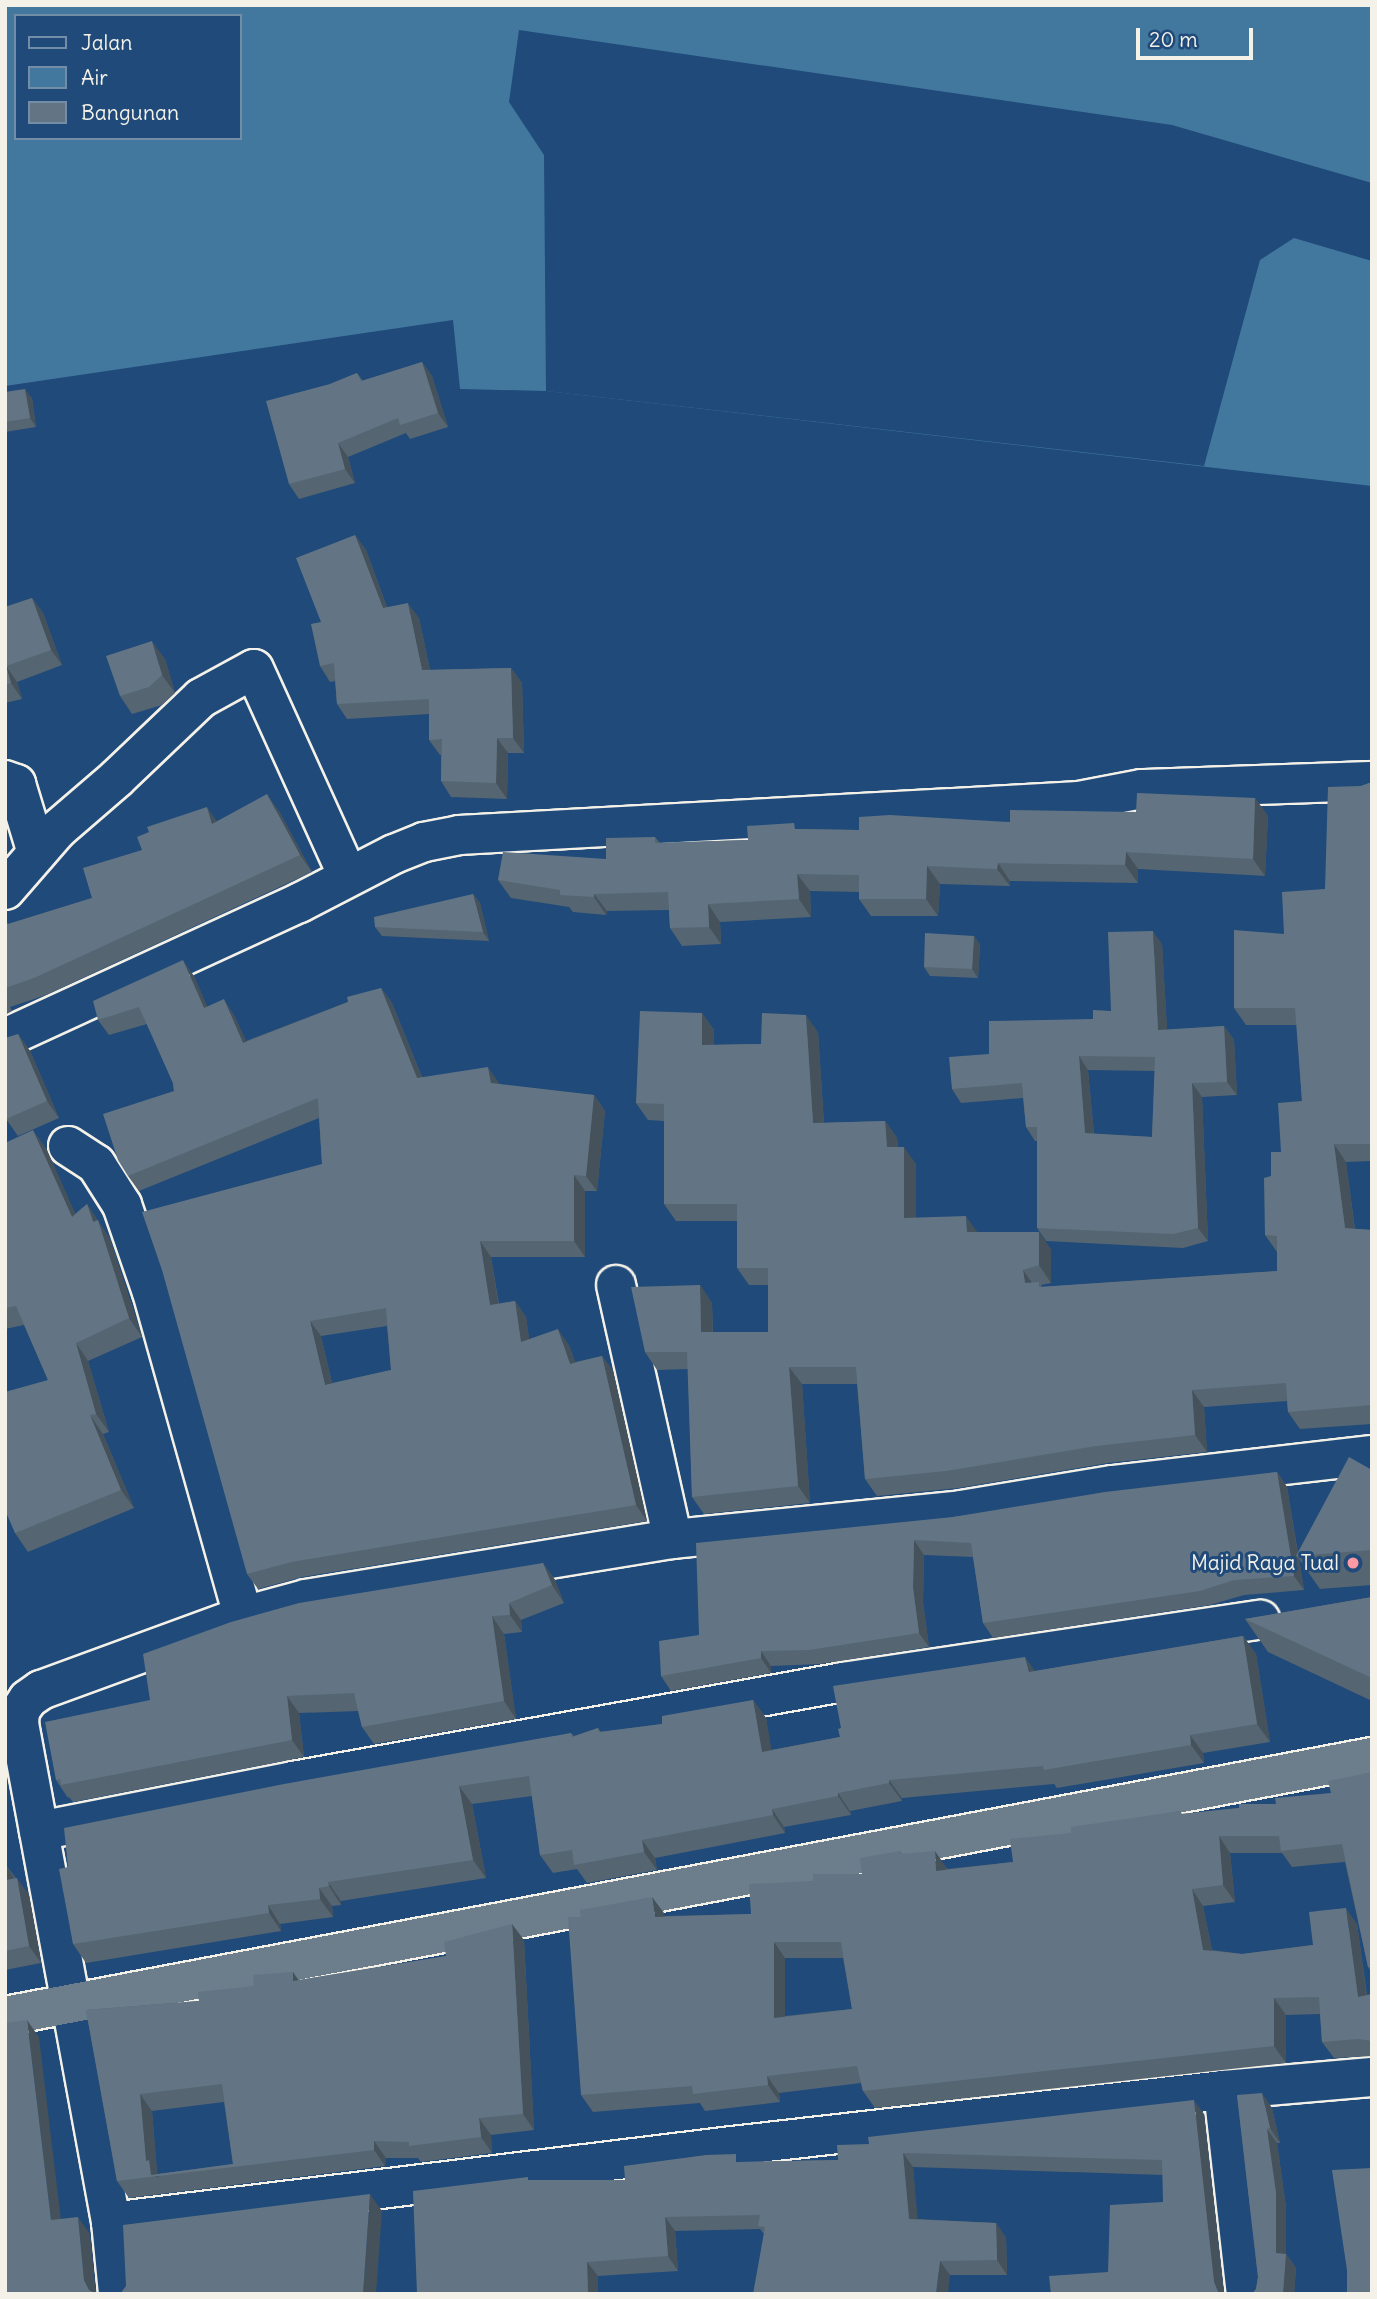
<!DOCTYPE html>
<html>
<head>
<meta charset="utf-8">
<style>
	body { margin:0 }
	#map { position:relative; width:1377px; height:2299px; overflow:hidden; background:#1f4a7a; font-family:Delius,sans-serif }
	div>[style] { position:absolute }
	.water>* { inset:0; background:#42789e }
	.pier>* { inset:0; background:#1f4a7a }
	.roads { filter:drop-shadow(2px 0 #f4f1e8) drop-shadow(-2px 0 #f4f1e8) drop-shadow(0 2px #f4f1e8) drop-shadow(0 -2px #f4f1e8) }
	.minor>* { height:38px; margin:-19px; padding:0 19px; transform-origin:19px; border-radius:19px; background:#1f4a7a }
	.tertiary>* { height:38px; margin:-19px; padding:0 19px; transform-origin:19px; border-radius:19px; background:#1f4a7a }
	.trunk>* { height:38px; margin:-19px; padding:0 19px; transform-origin:19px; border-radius:19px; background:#6c7d8b }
	.wall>* { inset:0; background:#556572 }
	.shaded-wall>* { inset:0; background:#45525c }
	.building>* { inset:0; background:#637584 }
	.dots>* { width:19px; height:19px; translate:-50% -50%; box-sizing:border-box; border:4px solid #1f4a7a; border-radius:50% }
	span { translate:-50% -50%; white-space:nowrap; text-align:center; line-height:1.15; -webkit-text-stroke:6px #1f4a7a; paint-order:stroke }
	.poi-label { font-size:21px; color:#f4f1e8 }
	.right { translate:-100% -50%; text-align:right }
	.frame { position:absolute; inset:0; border:7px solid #f4f1e8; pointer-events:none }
	.legend { position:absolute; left:14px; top:14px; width:228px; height:126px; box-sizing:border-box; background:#1f4a7a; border:2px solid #748da6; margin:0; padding:9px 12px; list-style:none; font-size:21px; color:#f4f1e8 }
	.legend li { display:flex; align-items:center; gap:14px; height:35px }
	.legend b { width:35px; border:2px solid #748da6 }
	.scale { position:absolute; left:1136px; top:28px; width:117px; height:32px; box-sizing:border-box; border:4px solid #f4f1e8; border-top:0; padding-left:9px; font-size:21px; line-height:24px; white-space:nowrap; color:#f4f1e8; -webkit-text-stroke:5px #1f4a7a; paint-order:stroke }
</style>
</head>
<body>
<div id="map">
	<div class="water">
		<div style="clip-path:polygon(evenodd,5px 5px,1372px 5px,1372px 486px,546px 391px,460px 389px,453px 320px,5px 386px,5px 5px,16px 16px,240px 16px,240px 138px,16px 138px,16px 16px)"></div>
	</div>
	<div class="pier">
		<div style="clip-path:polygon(519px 30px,1172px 125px,1372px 183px,1372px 261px,1294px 238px,1260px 260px,1204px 466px,546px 391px,544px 155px,509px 102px)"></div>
	</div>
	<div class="roads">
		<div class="minor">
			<div style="left:5px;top:780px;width:12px;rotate:20deg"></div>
			<div style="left:16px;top:784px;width:72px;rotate:73.1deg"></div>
			<div style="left:5px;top:890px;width:81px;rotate:-49deg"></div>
			<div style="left:58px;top:829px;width:78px;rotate:-40.8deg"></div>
			<div style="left:117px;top:778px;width:116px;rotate:-43.6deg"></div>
			<div style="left:201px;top:698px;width:60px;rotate:-28.7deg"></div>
			<div style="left:254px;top:669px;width:227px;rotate:65.6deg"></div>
			<div style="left:5px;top:1038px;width:324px;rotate:-24.7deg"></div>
			<div style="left:299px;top:903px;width:107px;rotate:-27.3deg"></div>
			<div style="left:394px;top:854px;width:32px;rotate:-22deg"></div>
			<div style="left:424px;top:842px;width:36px;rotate:-11deg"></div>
			<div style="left:459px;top:835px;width:621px;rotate:-3.14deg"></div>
			<div style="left:1079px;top:801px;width:64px;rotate:-10.8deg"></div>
			<div style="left:1142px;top:789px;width:230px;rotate:-2deg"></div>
			<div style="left:68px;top:1146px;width:33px;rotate:33deg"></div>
			<div style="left:96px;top:1164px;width:49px;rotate:57.6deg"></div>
			<div style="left:122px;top:1205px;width:92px;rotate:71deg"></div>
			<div style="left:152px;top:1292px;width:337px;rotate:74.3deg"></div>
			<div style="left:616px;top:1285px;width:260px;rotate:77.4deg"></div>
			<div style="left:39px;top:1831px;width:259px;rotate:-11.1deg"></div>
			<div style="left:293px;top:1781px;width:559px;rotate:-10.2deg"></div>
			<div style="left:843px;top:1682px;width:422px;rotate:-8.5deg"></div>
			<div style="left:71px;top:2004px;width:285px;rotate:-100.5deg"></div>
			<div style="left:19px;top:1724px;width:13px;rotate:-86deg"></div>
			<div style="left:20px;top:1711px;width:14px;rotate:-56deg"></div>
			<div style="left:28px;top:1699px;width:16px;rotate:-35deg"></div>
			<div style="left:41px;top:1690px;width:215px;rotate:-20.1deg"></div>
			<div style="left:243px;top:1616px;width:65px;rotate:-15.1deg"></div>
			<div style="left:306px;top:1599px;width:372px;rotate:-9.3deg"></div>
			<div style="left:673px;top:1539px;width:289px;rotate:-5.7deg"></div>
			<div style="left:961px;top:1510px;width:153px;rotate:-9.4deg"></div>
			<div style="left:1112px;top:1485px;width:262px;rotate:-6.6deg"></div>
			<div style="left:1223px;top:2090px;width:205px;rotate:83.6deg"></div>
			<div style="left:111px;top:2222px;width:626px;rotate:-6.98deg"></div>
			<div style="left:732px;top:2146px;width:494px;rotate:-6.5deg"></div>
			<div style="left:1223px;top:2090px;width:150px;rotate:-5deg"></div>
		</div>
		<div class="tertiary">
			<div style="left:71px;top:2004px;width:222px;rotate:79.6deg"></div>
			<div style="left:111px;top:2222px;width:72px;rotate:84.4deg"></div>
		</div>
		<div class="trunk">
			<div style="left:5px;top:2016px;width:1391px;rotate:-10.73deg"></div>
		</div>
	</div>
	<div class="wall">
		<div style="clip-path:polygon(422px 362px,432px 376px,448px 427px,410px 439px,406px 433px,348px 457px,355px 483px,299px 499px,289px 484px,330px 384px,357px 373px,363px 381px)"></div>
		<div style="clip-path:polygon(5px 392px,32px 398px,36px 427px,5px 432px)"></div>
		<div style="clip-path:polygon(355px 535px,366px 550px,387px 607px,419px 618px,430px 670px,511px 668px,522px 683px,524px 753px,508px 753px,507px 799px,451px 797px,441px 781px,441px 755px,440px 755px,429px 740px,429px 714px,347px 719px,337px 704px,335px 681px,330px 682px,320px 666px)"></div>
		<div style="clip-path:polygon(32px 598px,43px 613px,62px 665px,17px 682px,22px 699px,5px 703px,5px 607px)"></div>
		<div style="clip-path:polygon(165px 659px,175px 693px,162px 705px,132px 714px,120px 696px)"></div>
		<div style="clip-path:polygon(1372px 782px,1372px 1161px,1346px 1162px,1355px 1229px,1372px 1230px,1372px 1424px,1300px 1429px,1288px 1412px,1287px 1401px,1204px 1407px,1207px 1452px,1108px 1463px,958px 1488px,877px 1496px,865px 1479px,857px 1384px,802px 1384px,810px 1503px,704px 1514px,692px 1497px,688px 1369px,657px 1370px,645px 1352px,700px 1285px,712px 1303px,713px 1332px,768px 1332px,768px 1285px,749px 1285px,737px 1268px,737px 1221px,676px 1221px,664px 1204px,664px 1121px,648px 1120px,636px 1103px,702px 1013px,714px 1030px,714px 1045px,761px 1044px,818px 1032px,824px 1123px,885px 1121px,897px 1138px,898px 1147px,916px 1164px,916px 1218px,1051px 1249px,1051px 1283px,1041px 1285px,1042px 1287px,1277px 1271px,1277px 1252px,1265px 1235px,1271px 1176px,1302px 1101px,1297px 1025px,1246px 1025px,1234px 1008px,1284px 934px,1325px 889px,1361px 786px)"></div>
		<div style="clip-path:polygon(1255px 798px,1268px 816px,1265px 876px,1138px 869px,1138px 883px,1010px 881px,1010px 886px,940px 884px,938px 916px,871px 916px,859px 899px,859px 892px,810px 891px,811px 917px,720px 922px,721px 944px,682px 946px,670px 928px,669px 910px,607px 911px,606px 915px,573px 912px,569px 907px,511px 898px,498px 880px,606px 859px,655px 837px,660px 843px,748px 840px,799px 829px,859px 830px,1010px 822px,1136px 812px)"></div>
		<div style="clip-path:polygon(279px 811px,312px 872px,46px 995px,10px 1007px,12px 1011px,5px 1015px,5px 918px,8px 924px,92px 898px,142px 850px,217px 821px)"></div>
		<div style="clip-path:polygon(473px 894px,480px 903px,489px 941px,382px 936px,375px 927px)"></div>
		<div style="clip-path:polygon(974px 936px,980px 945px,978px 978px,930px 976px,924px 967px)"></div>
		<div style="clip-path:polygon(evenodd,1162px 944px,1167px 1030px,1224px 1026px,1234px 1040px,1237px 1095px,1202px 1097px,1208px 1241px,1183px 1248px,1046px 1241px,1037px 1228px,1037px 1141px,1035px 1141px,1026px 1127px,1023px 1098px,961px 1103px,952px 1089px,989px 1054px,1093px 1019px,1111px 1011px,1162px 944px,1088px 1070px,1155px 1071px,1152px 1137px,1094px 1134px,1088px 1070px)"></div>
		<div style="clip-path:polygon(evenodd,194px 976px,207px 1007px,234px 1015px,246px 1041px,348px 1002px,381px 988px,392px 1003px,422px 1077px,499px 1083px,500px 1085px,594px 1095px,605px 1111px,597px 1191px,585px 1191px,585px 1257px,491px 1257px,499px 1304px,515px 1301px,526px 1317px,529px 1339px,569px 1345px,575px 1362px,602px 1356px,613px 1371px,647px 1521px,302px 1577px,258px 1589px,247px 1574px,322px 1164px,319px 1118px,139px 1191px,128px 1176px,174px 1091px,173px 1083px,147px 1024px,109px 1035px,98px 1020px,194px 976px,387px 1326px,391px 1370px,332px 1383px,321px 1336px,387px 1326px)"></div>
		<div style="clip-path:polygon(18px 1034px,30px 1051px,59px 1118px,18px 1136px,6px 1119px)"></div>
		<div style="clip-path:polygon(5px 1143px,46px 1148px,75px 1214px,87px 1204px,110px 1239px,142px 1337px,88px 1361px,109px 1432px,103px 1434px,134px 1508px,28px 1552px,15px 1533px,48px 1380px,24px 1325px,5px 1329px)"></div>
		<div style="clip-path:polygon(1372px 1470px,1372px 1585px,1320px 1589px,1299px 1559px,1304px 1590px,1244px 1595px,1210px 1605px,993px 1638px,983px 1623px,973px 1557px,924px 1555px,923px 1602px,929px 1647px,820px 1664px,771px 1666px,771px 1673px,671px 1691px,661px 1676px,699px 1635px,953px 1517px,1277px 1472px,1287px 1487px,1298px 1553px)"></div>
		<div style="clip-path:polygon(543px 1563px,555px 1580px,564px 1603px,521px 1620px,522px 1632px,504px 1634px,516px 1719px,374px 1744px,362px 1727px,358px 1711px,299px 1713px,304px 1757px,73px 1802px,69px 1797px,68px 1798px,56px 1780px,150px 1700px)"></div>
		<div style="clip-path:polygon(1372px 1597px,1372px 1701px,1268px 1652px,1245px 1619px)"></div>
		<div style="clip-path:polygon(1243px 1636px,1256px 1654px,1270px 1742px,1203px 1753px,1204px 1763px,1057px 1788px,1054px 1784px,902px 1798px,902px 1801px,850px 1811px,851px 1815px,784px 1827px,785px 1833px,655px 1858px,657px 1870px,587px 1883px,577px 1869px,553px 1873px,540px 1855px,532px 1796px,472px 1804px,486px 1878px,341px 1901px,341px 1905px,332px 1906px,333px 1917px,280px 1924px,281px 1931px,86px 1963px,73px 1944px,68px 1867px,571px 1733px,574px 1736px,598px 1728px,601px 1732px,662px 1724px,753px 1700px,766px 1718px,771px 1750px,840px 1737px,1036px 1671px)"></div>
		<div style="clip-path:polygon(evenodd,1372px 1772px,1372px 1973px,1368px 1967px,1345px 1862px,1292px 1867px,1282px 1853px,1230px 1853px,1235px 1902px,1203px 1906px,1212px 1950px,1242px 1954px,1313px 1945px,1357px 1924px,1367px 1995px,1372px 1994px,1372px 2056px,1334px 2058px,1322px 2042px,1320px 2014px,1286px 2015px,1286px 2063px,875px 2108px,863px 2091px,861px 2083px,779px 2093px,780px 2102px,705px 2111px,700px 2103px,593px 2112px,581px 2095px,581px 1917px,664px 1913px,664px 1916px,751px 1914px,813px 1881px,862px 1874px,900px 1851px,902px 1854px,946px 1867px,947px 1869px,1013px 1862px,1071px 1833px,1180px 1811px,1182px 1814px,1276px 1804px,1331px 1793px,1372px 1772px,785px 1958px,843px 1958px,852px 2009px,785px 2016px,785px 1958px)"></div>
		<div style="clip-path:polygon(5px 1864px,29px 1895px,41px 1963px,5px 1970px)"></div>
		<div style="clip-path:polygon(evenodd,524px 1940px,534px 2130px,491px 2135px,492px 2153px,421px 2162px,418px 2158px,386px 2158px,385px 2166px,129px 2198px,117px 2181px,86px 2010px,199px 2001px,254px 1986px,299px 1980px,446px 1956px,524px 1940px,224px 2102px,233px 2164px,158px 2174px,157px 2172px,152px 2111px,224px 2102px)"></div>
		<div style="clip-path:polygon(1237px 2095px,1272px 2108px,1280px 2143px,1277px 2143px,1286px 2207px,1286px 2254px,1296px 2268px,1294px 2294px,1252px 2294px,1256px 2289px,1258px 2277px)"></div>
		<div style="clip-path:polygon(1204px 2114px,1224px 2294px,1051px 2294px,1108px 2272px,1163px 2202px,1163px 2175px,913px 2167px,917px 2219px,996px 2223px,1006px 2238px,1007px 2275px,950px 2275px,764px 2234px,760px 2229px,675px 2231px,678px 2271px,598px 2276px,598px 2294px,417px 2294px,530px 2180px,625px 2180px,741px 2162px,838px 2160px,869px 2144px)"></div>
	</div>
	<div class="shaded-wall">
		<div style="clip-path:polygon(422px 362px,432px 376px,448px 427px,438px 413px)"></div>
		<div style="clip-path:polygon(25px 389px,32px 398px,36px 427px,30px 418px)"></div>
		<div style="clip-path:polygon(338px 443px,348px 457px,355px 483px,345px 469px)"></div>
		<div style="clip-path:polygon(355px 535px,366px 550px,393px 624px,383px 608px)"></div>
		<div style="clip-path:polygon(32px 598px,43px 613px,62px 665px,51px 650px)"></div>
		<div style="clip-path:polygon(408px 603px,419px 618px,433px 685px,422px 670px)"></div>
		<div style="clip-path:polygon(152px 641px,165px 659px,175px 693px,162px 675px)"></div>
		<div style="clip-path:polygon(6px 666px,17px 682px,22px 699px,11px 683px)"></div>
		<div style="clip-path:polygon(511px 668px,522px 683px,524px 753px,513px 738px)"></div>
		<div style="clip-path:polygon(497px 738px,508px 753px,507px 799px,496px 783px)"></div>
		<div style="clip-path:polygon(267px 794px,279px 811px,312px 872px,300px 855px)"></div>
		<div style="clip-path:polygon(1255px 798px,1268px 816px,1265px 876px,1253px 859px)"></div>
		<div style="clip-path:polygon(207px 807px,219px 824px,212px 824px)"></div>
		<div style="clip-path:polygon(1126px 852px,1138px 869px,1138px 883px,1125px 865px)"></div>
		<div style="clip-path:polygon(998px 863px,1010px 881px,1010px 886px,997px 869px)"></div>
		<div style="clip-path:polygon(927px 866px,940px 884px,938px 916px,926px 899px)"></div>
		<div style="clip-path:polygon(797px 874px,810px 891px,811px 917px,799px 899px)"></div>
		<div style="clip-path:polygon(473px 894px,480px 903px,489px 941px,483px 932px)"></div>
		<div style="clip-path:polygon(594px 894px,607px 911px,606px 915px,594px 897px)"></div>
		<div style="clip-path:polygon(708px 904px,720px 922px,721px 944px,709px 927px)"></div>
		<div style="clip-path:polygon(1153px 931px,1162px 944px,1168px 1044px,1158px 1030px)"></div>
		<div style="clip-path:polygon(974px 936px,980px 945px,978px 978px,972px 969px)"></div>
		<div style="clip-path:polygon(183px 960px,194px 976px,215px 1024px,204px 1008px)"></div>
		<div style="clip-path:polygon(381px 988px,392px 1003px,428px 1093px,417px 1078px)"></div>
		<div style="clip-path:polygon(224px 999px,234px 1015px,254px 1058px,243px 1043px)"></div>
		<div style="clip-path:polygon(702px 1013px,714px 1030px,714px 1062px,702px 1045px)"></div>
		<div style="clip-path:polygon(806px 1015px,818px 1032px,825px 1140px,813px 1123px)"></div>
		<div style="clip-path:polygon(1224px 1026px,1234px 1040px,1237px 1095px,1227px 1082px)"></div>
		<div style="clip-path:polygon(18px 1034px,30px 1051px,59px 1118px,47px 1101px)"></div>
		<div style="clip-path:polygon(1079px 1056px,1088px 1070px,1095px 1147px,1085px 1133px)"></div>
		<div style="clip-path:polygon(488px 1067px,499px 1083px,502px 1099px,491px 1083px)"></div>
		<div style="clip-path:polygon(1192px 1083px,1202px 1097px,1208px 1241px,1198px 1228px)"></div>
		<div style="clip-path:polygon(594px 1095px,605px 1111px,597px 1191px,586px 1176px)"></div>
		<div style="clip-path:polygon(885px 1121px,897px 1138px,899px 1164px,887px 1147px)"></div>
		<div style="clip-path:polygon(33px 1130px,46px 1148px,85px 1235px,72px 1217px)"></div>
		<div style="clip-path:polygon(1334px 1144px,1346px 1162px,1357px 1246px,1345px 1228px)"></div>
		<div style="clip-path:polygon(904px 1147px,916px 1164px,916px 1236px,904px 1218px)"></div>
		<div style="clip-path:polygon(574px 1175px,585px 1191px,585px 1257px,574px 1241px)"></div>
		<div style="clip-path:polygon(87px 1204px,110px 1239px,142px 1337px,129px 1318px)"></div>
		<div style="clip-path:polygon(966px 1216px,978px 1233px,967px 1232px)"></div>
		<div style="clip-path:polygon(1039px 1232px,1051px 1249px,1051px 1283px,1039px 1265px)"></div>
		<div style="clip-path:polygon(480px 1241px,491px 1257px,501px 1321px,490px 1305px)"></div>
		<div style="clip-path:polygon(1023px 1270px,1035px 1287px,1025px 1283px)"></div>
		<div style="clip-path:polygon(700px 1285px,712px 1303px,713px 1349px,701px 1332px)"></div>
		<div style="clip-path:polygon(515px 1301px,526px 1317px,532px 1358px,521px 1342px)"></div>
		<div style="clip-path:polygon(310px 1321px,321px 1336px,336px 1401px,325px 1385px)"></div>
		<div style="clip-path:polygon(558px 1329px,569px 1345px,581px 1379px,570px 1364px)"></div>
		<div style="clip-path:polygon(76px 1343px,88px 1361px,109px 1432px,96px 1414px)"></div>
		<div style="clip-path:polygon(602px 1356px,613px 1371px,647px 1521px,636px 1505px)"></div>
		<div style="clip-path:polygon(789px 1367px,802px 1384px,810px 1503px,798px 1486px)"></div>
		<div style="clip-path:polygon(1192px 1390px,1204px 1407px,1207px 1452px,1195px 1435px)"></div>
		<div style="clip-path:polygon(90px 1415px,103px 1434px,134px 1508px,121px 1490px)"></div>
		<div style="clip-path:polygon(1277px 1472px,1287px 1487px,1298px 1555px,1296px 1556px,1299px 1559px,1304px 1590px,1294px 1576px)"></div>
		<div style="clip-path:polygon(914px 1540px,924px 1555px,923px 1602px,929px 1647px,919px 1633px,913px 1588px)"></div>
		<div style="clip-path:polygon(543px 1563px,555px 1580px,564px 1603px,552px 1585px)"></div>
		<div style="clip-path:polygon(509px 1603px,521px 1620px,522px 1632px,510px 1615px)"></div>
		<div style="clip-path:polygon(492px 1616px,504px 1634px,516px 1719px,504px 1701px)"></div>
		<div style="clip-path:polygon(1243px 1636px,1256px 1654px,1270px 1742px,1257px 1724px)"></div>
		<div style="clip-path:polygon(761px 1651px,771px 1666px,771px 1673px,761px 1658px)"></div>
		<div style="clip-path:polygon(1025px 1657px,1038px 1675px,1029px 1672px)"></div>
		<div style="clip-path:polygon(287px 1696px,299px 1713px,304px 1757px,292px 1740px)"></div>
		<div style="clip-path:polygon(753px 1700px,766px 1718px,775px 1770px,762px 1752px)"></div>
		<div style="clip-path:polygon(1190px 1735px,1203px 1753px,1204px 1763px,1191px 1745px)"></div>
		<div style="clip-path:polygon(889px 1780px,902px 1798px,902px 1801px,889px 1783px)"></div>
		<div style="clip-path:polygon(459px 1786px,472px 1804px,486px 1878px,473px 1860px)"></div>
		<div style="clip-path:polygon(838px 1793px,850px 1811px,851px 1815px,838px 1796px)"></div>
		<div style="clip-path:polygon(772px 1809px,784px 1827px,785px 1833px,773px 1815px)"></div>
		<div style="clip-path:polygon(1219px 1836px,1230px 1853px,1235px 1902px,1223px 1885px)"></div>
		<div style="clip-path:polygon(642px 1840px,655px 1858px,657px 1870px,644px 1852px)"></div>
		<div style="clip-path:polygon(935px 1851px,946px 1867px,948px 1887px,936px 1871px)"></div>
		<div style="clip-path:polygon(5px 1864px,15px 1879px,6px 1880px)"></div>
		<div style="clip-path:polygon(17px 1878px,29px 1895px,41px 1963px,29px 1946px)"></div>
		<div style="clip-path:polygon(328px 1882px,341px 1901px,341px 1905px,329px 1886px)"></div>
		<div style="clip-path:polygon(319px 1888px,332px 1906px,333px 1917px,320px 1899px)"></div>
		<div style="clip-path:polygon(1192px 1889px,1203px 1906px,1215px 1966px,1203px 1950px)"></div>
		<div style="clip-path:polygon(652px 1897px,664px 1913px,667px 1933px,655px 1917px)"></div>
		<div style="clip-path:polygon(268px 1905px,280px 1924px,281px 1931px,269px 1913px)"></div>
		<div style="clip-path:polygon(1346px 1908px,1357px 1924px,1369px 2014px,1358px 1997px)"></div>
		<div style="clip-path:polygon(512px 1924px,524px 1940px,534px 2130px,523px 2114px)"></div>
		<div style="clip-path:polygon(774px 1942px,785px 1958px,785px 2034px,774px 2018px)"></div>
		<div style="clip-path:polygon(293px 1972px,304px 1988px,293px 1981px)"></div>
		<div style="clip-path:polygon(1274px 1998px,1286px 2015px,1286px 2063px,1274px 2046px)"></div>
		<div style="clip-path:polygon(27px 2020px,39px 2037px,63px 2237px,51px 2220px)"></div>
		<div style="clip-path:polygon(767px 2076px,779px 2093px,780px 2102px,768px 2085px)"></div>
		<div style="clip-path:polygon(1262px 2093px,1272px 2108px,1280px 2143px,1270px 2128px)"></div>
		<div style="clip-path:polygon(140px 2094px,152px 2111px,157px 2172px,160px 2176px,157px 2177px,151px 2175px,146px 2161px)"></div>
		<div style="clip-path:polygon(1194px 2100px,1204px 2114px,1224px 2294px,1219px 2294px,1214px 2282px)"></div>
		<div style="clip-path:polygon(479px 2118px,491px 2135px,492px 2153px,481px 2137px)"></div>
		<div style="clip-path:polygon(1267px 2129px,1277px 2143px,1286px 2207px,1286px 2258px,1286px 2254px,1296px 2268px,1294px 2294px,1283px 2294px,1276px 2253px)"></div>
		<div style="clip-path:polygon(374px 2141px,386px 2158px,385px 2166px,374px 2150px)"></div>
		<div style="clip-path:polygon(903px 2153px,913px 2167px,919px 2233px,909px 2219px)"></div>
		<div style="clip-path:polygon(370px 2194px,382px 2211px,376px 2294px,363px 2294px)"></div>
		<div style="clip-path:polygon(78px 2217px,90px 2234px,96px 2294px,89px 2290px,84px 2280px)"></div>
		<div style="clip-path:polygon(665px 2217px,675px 2231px,678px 2271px,668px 2256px)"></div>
		<div style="clip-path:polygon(996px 2223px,1006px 2238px,1007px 2275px,997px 2260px)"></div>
		<div style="clip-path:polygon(940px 2261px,950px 2275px,948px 2294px,936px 2294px)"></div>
		<div style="clip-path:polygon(587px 2262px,598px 2276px,598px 2294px,588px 2294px)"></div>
	</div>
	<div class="building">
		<div style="clip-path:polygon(422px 362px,438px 413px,400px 425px,398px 418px,338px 443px,345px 469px,289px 484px,266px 401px,330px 384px,357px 373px,361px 381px)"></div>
		<div style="clip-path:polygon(25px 389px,30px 418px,5px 422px,5px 392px)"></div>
		<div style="clip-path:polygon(355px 535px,383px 608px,408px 603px,422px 670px,511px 668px,513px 738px,497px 738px,496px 783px,441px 781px,442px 739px,429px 740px,429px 699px,337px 704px,334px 663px,320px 666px,311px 624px,321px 622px,296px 558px)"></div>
		<div style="clip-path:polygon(32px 598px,51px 650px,6px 666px,11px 683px,5px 685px,5px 607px)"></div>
		<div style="clip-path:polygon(152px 641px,162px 675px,149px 687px,120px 696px,106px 656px)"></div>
		<div style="clip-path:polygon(1372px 782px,1372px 1144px,1334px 1144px,1345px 1228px,1372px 1230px,1372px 1405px,1288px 1412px,1286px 1383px,1192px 1390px,1195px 1435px,1096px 1446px,946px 1471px,865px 1479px,856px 1367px,789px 1367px,798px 1486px,692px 1497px,687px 1352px,645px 1352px,631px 1287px,700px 1285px,701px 1332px,768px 1332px,768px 1268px,737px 1268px,737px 1204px,664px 1204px,664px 1104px,636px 1103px,640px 1011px,702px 1013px,702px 1045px,761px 1044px,762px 1013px,806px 1015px,813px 1123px,885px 1121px,887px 1147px,904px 1147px,904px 1218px,966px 1216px,967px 1232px,1039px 1232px,1039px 1265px,1023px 1270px,1025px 1283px,1039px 1282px,1039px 1287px,1277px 1271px,1277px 1236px,1265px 1235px,1264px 1178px,1271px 1176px,1271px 1152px,1281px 1152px,1278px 1103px,1302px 1101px,1295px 1008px,1234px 1008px,1234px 930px,1284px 934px,1282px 892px,1325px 889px,1328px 787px,1361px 786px)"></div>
		<div style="clip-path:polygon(1137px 793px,1255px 798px,1253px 859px,1126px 852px,1125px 865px,998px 863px,997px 869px,927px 866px,926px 899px,859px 899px,859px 875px,797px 874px,799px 899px,708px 904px,709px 927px,670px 928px,668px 892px,594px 894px,594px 897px,560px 895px,560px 890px,498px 880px,503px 852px,606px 859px,606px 838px,655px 837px,655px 843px,748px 840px,747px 826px,794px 823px,795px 829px,859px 830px,859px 817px,890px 815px,1010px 822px,1010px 810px,1136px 812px)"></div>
		<div style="clip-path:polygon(267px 794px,300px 855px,34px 978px,5px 988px,5px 925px,92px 898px,83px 868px,142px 850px,137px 837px,149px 832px,147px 827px,207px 807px,212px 824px)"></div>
		<div style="clip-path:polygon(473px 894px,483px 932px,375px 927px,374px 917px)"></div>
		<div style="clip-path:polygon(evenodd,1153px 931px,1158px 1030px,1224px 1026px,1227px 1082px,1192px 1083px,1198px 1228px,1173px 1234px,1037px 1228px,1037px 1127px,1026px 1127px,1022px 1083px,952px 1089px,949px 1057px,989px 1054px,989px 1021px,1093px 1019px,1093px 1010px,1111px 1011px,1108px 932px,1153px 931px,1079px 1056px,1155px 1057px,1152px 1137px,1085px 1133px,1079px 1056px)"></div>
		<div style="clip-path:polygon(925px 933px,974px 936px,972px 969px,924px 967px)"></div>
		<div style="clip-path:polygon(evenodd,183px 960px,204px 1008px,224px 999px,243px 1043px,348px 1002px,347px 997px,381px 988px,417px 1078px,488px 1067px,491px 1083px,594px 1095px,586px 1176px,574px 1175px,574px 1241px,480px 1241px,490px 1305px,515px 1301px,521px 1342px,558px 1329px,570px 1364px,602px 1356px,636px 1505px,291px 1562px,247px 1574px,162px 1270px,142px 1212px,322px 1164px,318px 1098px,128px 1176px,118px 1160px,103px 1114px,174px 1091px,173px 1083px,139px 1007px,98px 1020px,93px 1001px,183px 960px,386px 1308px,391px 1370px,325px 1385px,310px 1321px,386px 1308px)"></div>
		<div style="clip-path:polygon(18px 1034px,47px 1101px,6px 1119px,5px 1038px)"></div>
		<div style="clip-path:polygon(33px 1130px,72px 1217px,87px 1204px,93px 1222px,98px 1220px,129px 1318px,76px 1343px,96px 1414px,90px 1415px,121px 1490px,15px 1533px,5px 1510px,5px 1392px,48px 1380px,16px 1306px,5px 1308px,5px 1143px)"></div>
		<div style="clip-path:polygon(1349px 1457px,1372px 1470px,1372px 1550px,1296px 1556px)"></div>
		<div style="clip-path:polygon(1277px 1472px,1294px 1576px,1234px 1580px,1200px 1591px,983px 1623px,971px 1543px,914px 1540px,913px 1588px,919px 1633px,809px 1650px,761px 1651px,761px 1658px,661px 1676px,659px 1641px,699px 1635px,696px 1543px,953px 1517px,1105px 1492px)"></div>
		<div style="clip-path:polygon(543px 1563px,552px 1585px,509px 1603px,510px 1615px,492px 1616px,504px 1701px,362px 1727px,354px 1693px,287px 1696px,292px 1740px,61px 1785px,60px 1779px,56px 1780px,45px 1722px,150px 1700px,143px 1654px,231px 1622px,299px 1603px)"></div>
		<div style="clip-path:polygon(1372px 1597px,1372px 1678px,1245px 1619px)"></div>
		<div style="clip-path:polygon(1243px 1636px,1257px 1724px,1190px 1735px,1191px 1745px,1044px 1770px,1043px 1766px,889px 1780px,889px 1783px,838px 1793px,838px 1796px,772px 1809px,773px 1815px,642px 1840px,644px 1852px,574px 1865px,572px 1850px,540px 1855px,529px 1776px,459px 1786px,473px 1860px,328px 1882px,329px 1886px,319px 1888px,320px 1899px,268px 1905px,269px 1913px,73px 1944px,59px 1869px,68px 1867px,64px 1828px,284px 1784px,571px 1733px,572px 1737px,598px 1728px,599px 1732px,662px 1724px,662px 1716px,753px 1700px,762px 1752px,840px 1737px,838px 1729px,841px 1728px,833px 1686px,1025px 1657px,1029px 1672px)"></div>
		<div style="clip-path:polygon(evenodd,1372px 1772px,1372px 1967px,1368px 1967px,1342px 1844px,1281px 1851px,1279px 1836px,1219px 1836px,1223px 1885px,1192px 1889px,1203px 1950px,1242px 1954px,1313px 1945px,1309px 1912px,1346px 1908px,1358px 1997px,1372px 1994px,1372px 2041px,1358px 2039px,1322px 2042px,1319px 1997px,1274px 1998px,1274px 2046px,863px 2091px,857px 2066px,767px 2076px,768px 2085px,693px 2094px,692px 2086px,581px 2095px,568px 1917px,581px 1917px,580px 1910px,652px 1897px,655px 1917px,751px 1914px,749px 1884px,813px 1881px,813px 1874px,862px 1874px,860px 1858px,900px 1851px,901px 1854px,935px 1851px,936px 1871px,1013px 1862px,1010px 1839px,1071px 1833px,1071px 1827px,1180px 1811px,1181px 1814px,1239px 1808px,1239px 1804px,1276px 1804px,1275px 1798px,1331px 1793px,1328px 1781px,1372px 1772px,774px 1942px,841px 1942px,852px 2009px,774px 2018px,774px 1942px)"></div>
		<div style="clip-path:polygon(5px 1875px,6px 1880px,17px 1878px,29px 1946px,5px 1951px)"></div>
		<div style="clip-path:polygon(evenodd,512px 1924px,523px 2114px,479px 2118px,481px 2137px,409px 2146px,409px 2142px,374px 2141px,374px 2150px,117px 2181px,86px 2010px,199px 2001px,198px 1992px,254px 1986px,253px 1975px,293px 1972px,293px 1981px,446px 1956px,444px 1942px,512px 1924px,222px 2084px,233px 2164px,151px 2175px,149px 2160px,146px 2161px,140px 2094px,222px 2084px)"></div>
		<div style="clip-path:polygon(27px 2020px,51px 2220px,78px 2217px,84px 2280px,89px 2290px,96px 2294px,5px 2294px,5px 2023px)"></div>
		<div style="clip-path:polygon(1262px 2093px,1270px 2128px,1267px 2129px,1276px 2192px,1276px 2253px,1286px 2254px,1283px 2294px,1252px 2294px,1256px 2289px,1258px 2277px,1237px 2095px)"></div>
		<div style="clip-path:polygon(1194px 2100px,1214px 2282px,1218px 2292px,1220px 2294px,1051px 2294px,1049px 2276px,1108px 2272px,1110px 2205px,1163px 2202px,1162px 2160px,903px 2153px,909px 2219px,996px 2223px,997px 2260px,940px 2261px,936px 2294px,753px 2294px,765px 2227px,758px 2226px,760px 2215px,665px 2217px,668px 2256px,587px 2262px,588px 2294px,417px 2294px,413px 2191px,528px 2177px,528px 2180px,625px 2180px,624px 2166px,706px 2155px,736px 2154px,736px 2162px,838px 2160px,837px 2145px,869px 2144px,868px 2137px)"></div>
		<div style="clip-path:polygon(1372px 2168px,1372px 2294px,1347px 2294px,1347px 2270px,1332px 2170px)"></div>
		<div style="clip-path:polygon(370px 2194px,363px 2294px,120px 2294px,126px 2286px,123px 2225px)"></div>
	</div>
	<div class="dots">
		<div style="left:1353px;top:1563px;background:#ff9aa2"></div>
	</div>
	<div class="poi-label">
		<span class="right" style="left:1339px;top:1563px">Majid Raya Tual</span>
	</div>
	<div class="frame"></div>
	<ul class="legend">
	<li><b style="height:9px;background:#1f4a7a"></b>Jalan</li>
	<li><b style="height:19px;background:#42789e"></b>Air</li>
	<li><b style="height:19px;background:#637584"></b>Bangunan</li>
	</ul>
	<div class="scale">20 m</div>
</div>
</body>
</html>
